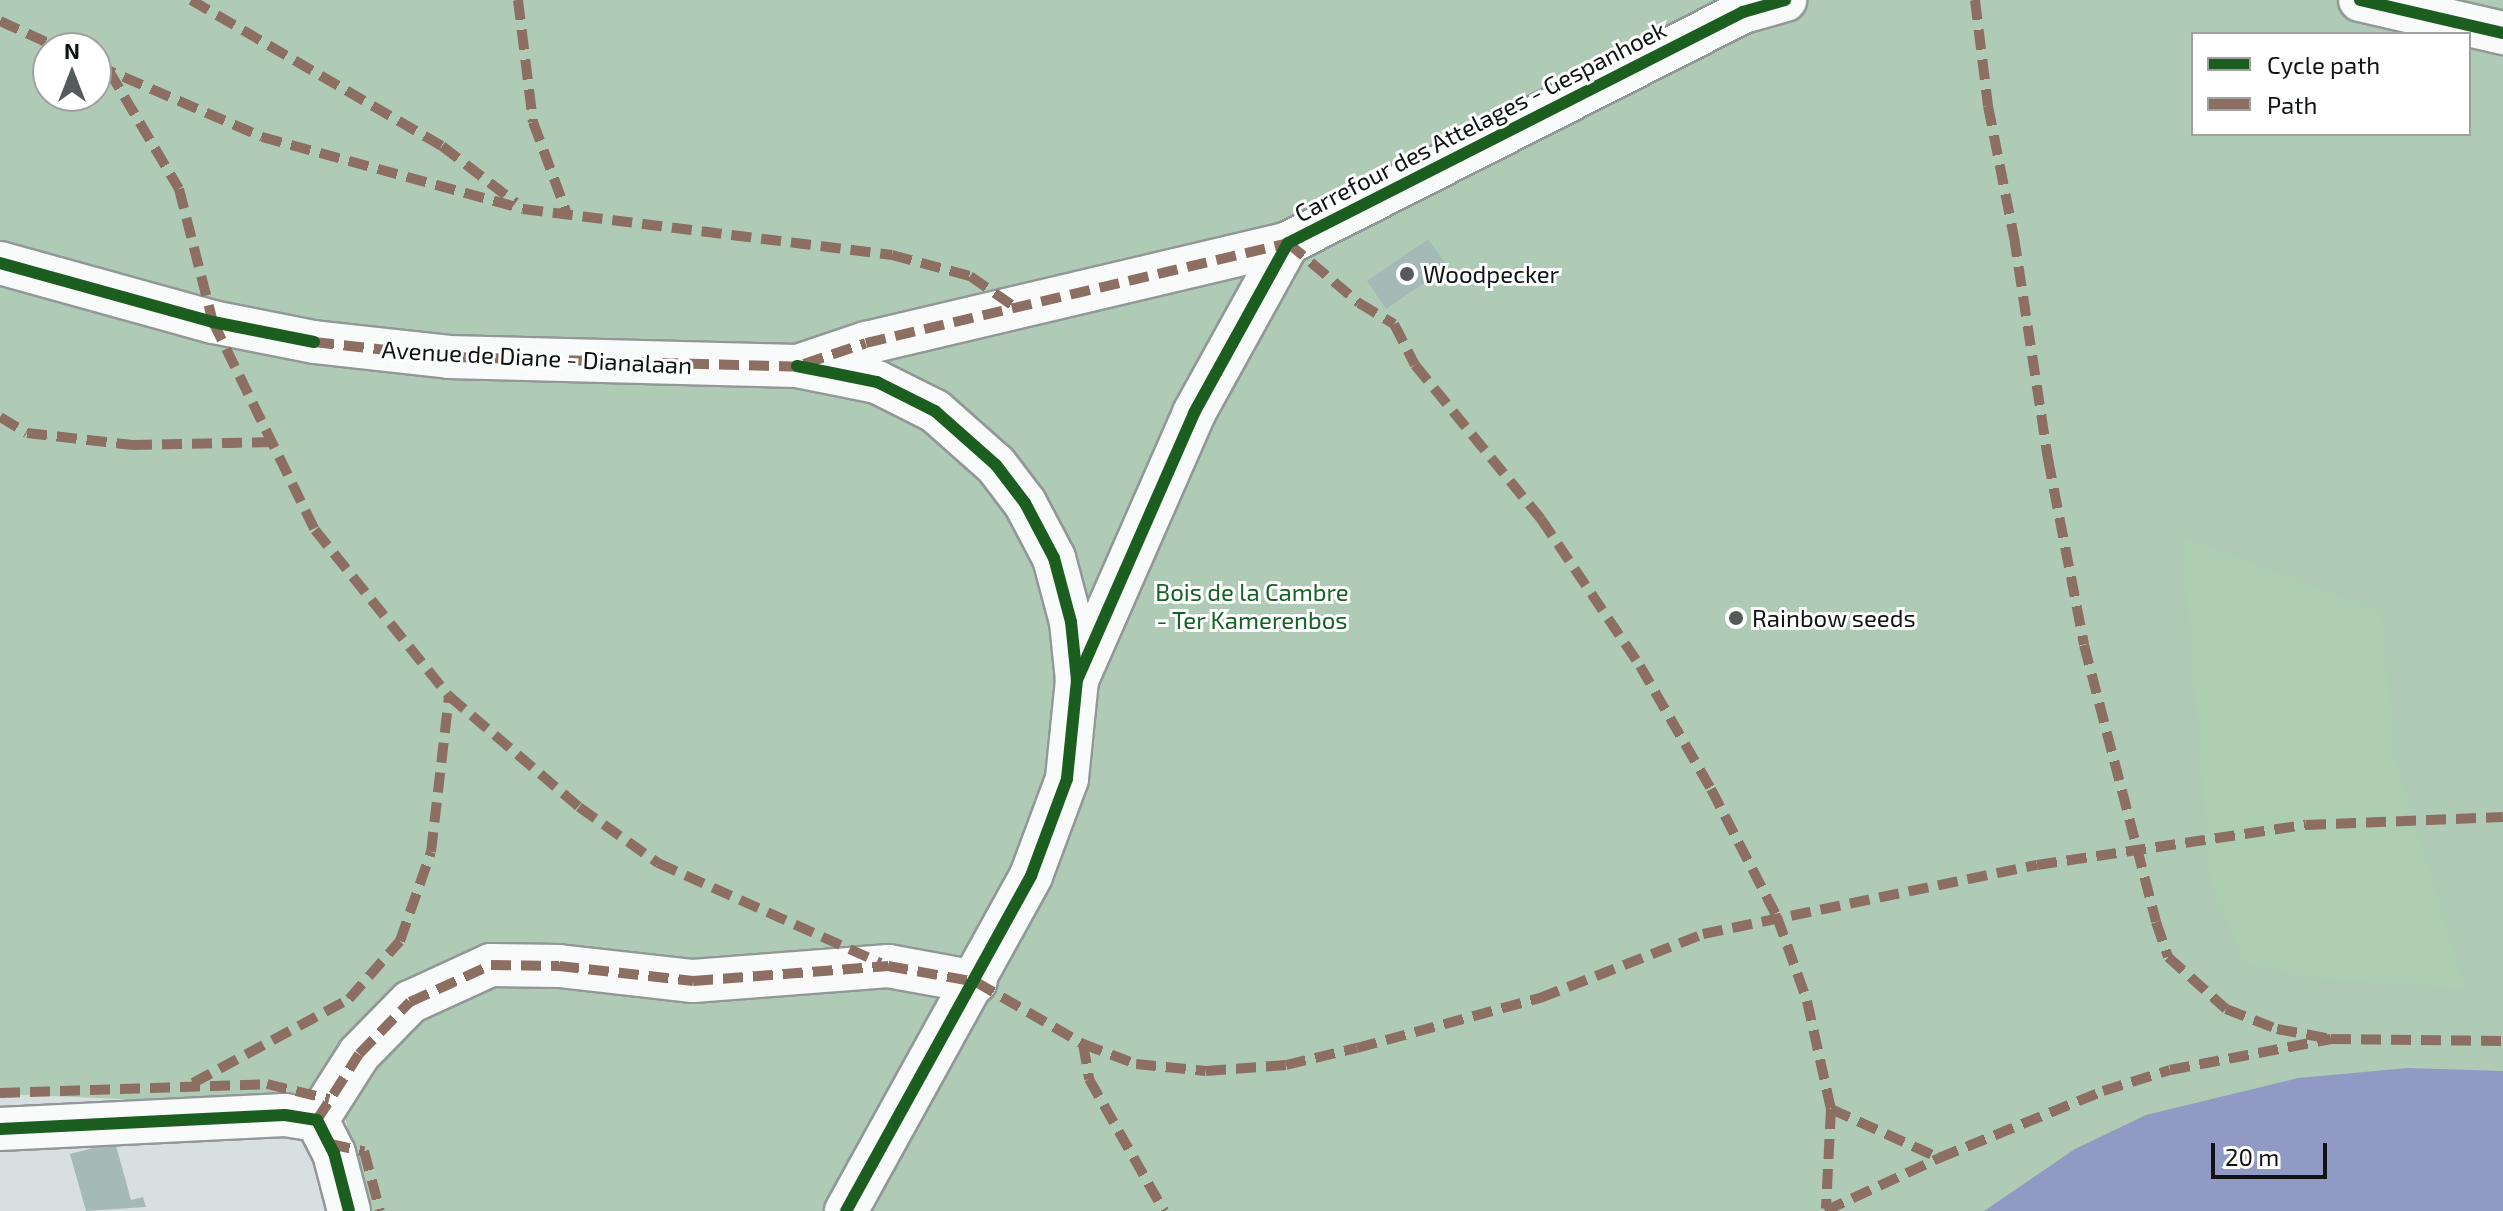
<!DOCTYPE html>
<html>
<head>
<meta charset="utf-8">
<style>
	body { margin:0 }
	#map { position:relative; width:2503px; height:1211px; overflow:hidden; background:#d8dfe0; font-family:"Exo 2",sans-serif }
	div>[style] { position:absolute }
	.green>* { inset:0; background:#b0cbb5 }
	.forest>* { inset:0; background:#adceb2 }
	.water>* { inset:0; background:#919ac4 }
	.building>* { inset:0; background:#a5bab7 }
	.roads { filter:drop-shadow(2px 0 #929798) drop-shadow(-2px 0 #929798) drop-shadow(0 2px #929798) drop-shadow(0 -2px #929798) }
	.minor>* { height:42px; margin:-21px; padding:0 21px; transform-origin:21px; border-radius:21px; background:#f9fafa }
	.quiet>* { height:10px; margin-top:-5px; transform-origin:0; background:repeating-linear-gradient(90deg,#8d6e63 0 20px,transparent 0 30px) }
	.cycleway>* { height:12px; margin:-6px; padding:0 6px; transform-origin:6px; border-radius:6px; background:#1b5e20 }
	.dots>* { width:22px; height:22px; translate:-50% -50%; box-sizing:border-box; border:4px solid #fff; border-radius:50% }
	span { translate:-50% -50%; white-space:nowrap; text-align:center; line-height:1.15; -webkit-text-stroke:6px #fff; paint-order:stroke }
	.street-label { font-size:24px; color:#0f1314 }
	.poi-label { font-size:24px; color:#0f1314 }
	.left { translate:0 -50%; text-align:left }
	.park-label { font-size:24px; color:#146324 }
	.legend { position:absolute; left:2191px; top:32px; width:280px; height:104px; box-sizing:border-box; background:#fff; border:2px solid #9fa1a1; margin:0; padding:10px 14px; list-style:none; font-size:24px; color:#0f1314 }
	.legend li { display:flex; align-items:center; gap:16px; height:40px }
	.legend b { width:40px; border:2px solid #9fa1a1 }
	.north { position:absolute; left:32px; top:32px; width:80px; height:80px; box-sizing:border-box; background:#fff; border:2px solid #9fa1a1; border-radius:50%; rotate:0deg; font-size:22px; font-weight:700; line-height:32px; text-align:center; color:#0f1314 }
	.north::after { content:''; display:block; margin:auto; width:28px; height:36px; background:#555a5b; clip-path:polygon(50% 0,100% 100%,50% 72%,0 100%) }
	.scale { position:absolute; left:2211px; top:1143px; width:116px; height:36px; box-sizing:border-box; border:4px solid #0f1314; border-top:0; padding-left:10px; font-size:24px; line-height:28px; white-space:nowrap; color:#0f1314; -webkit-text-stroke:6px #fff; paint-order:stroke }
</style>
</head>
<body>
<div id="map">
	<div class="green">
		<div style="clip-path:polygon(evenodd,0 0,2503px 0,2503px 1211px,367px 1211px,343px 1108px,0 1094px,0 0,2193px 34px,2469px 34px,2469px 134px,2193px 134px,2193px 34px,0 0,48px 48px,96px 48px,96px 96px,48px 96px,48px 48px)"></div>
	</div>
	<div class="forest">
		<div style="clip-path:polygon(2182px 537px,2380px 611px,2395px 759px,2465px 989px,2310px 978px,2245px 963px,2211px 883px)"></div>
	</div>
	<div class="water">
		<div style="clip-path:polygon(2408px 1068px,2503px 1071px,2503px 1211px,1984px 1211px,2075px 1149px,2146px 1115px,2298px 1078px)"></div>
	</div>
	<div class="building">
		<div style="clip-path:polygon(1428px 239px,1448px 267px,1386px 309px,1367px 281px)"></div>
		<div style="clip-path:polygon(115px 1142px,131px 1200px,143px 1197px,146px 1207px,86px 1211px,70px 1154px)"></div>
	</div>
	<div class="roads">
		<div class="minor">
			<div style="left:2360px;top:0;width:147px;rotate:13deg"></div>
			<div style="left:0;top:263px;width:221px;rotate:15.5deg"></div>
			<div style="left:213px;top:322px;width:103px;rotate:11.2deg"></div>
			<div style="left:314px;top:342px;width:136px;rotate:6.3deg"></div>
			<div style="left:449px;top:357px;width:348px;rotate:1.5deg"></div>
			<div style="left:797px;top:366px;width:82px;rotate:11.3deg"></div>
			<div style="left:877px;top:382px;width:65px;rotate:26.6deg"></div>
			<div style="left:935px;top:411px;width:81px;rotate:41.5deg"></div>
			<div style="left:996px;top:465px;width:48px;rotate:52.7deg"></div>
			<div style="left:1025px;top:503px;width:62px;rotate:62.2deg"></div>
			<div style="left:1054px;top:558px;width:66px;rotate:75.1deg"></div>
			<div style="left:1071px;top:622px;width:58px;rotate:84.1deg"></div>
			<div style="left:1077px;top:680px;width:100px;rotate:95.8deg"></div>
			<div style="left:1067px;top:779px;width:103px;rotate:110.4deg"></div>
			<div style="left:1031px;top:876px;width:383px;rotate:118.9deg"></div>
			<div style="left:798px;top:366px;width:72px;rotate:-18.7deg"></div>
			<div style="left:866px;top:343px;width:434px;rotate:-13.3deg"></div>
			<div style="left:1288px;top:243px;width:510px;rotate:-26.92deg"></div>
			<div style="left:1743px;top:12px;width:44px;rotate:-15.9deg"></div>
			<div style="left:1077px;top:680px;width:292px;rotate:-66.3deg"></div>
			<div style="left:1194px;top:413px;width:194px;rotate:-61.1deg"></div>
			<div style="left:317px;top:1120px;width:78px;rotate:-57.5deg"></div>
			<div style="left:359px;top:1054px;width:73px;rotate:-45.6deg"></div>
			<div style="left:410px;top:1002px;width:89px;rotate:-24.6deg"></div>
			<div style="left:491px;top:965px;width:68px;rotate:0.8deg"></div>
			<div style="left:559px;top:966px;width:135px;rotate:6.4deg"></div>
			<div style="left:693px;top:981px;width:196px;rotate:-4.4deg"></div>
			<div style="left:888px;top:966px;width:89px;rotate:10.3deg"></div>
			<div style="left:317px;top:1120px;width:37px;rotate:63deg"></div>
			<div style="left:334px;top:1153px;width:60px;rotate:75.5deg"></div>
			<div style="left:0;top:1129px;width:285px;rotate:-2.8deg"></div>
			<div style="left:285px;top:1115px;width:32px;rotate:9deg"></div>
		</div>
	</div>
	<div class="quiet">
		<div style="left:191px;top:0;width:290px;rotate:30.2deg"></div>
		<div style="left:442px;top:146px;width:93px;rotate:37.6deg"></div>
		<div style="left:518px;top:0;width:123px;rotate:83deg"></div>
		<div style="left:533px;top:122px;width:95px;rotate:69.7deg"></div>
		<div style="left:1975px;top:0;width:107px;rotate:83deg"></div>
		<div style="left:1988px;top:106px;width:134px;rotate:78.8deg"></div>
		<div style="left:2014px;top:237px;width:225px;rotate:81.3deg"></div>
		<div style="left:2048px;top:459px;width:189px;rotate:79deg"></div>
		<div style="left:2084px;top:645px;width:286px;rotate:75.4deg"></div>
		<div style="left:2156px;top:922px;width:37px;rotate:71deg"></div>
		<div style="left:2168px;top:957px;width:78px;rotate:41.9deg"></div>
		<div style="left:2226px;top:1009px;width:55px;rotate:21.4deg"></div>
		<div style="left:2277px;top:1029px;width:55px;rotate:10.5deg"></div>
		<div style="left:0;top:21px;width:65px;rotate:24.6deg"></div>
		<div style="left:96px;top:65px;width:181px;rotate:23.4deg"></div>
		<div style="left:262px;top:137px;width:271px;rotate:15.4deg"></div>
		<div style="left:523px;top:209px;width:372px;rotate:7.1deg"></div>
		<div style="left:892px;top:255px;width:81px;rotate:15.1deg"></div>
		<div style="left:970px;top:276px;width:56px;rotate:34.8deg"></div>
		<div style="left:109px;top:71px;width:137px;rotate:59.3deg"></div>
		<div style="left:179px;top:189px;width:137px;rotate:75.7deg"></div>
		<div style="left:213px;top:322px;width:232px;rotate:63.9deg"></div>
		<div style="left:315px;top:530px;width:213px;rotate:51.1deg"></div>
		<div style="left:449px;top:696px;width:171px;rotate:40.5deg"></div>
		<div style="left:579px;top:807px;width:97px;rotate:35.3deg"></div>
		<div style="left:658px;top:863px;width:244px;rotate:24.2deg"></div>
		<div style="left:1288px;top:243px;width:93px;rotate:40.2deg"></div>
		<div style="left:1359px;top:303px;width:41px;rotate:31deg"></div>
		<div style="left:1394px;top:324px;width:46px;rotate:62.9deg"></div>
		<div style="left:1415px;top:365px;width:199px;rotate:50.7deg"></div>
		<div style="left:1541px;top:519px;width:177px;rotate:56deg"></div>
		<div style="left:1640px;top:666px;width:142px;rotate:60deg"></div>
		<div style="left:1711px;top:789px;width:144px;rotate:62.7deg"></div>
		<div style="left:1777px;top:917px;width:89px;rotate:70.3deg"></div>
		<div style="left:1807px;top:1001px;width:111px;rotate:77.5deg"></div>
		<div style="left:1831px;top:1109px;width:100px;rotate:92.9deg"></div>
		<div style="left:314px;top:342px;width:136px;rotate:6.3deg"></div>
		<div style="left:449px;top:357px;width:352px;rotate:1.6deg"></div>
		<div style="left:804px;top:364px;width:65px;rotate:-18.7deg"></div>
		<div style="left:866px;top:343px;width:435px;rotate:-13.3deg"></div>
		<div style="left:0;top:417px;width:31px;rotate:31deg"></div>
		<div style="left:27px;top:433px;width:106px;rotate:6.5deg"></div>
		<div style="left:132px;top:445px;width:144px;rotate:-1.2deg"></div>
		<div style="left:1083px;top:1044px;width:36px;rotate:80deg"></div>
		<div style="left:1089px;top:1079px;width:152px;rotate:60.4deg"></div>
		<div style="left:193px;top:1083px;width:177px;rotate:-28.3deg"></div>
		<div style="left:349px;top:999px;width:77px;rotate:-48.7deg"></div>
		<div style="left:400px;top:941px;width:94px;rotate:-70.8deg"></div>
		<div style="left:431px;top:852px;width:157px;rotate:-83.4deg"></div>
		<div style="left:0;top:1093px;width:267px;rotate:-1.9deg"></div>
		<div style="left:267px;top:1084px;width:64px;rotate:13.6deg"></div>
		<div style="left:1831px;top:1109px;width:119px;rotate:24.4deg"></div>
		<div style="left:317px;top:1120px;width:78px;rotate:-57.5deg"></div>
		<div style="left:359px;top:1054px;width:73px;rotate:-45.6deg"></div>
		<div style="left:410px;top:1002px;width:89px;rotate:-24.6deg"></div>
		<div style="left:491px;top:965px;width:68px;rotate:0.8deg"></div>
		<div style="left:559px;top:966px;width:135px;rotate:6.4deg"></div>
		<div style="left:693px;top:981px;width:196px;rotate:-4.4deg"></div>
		<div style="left:888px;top:966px;width:89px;rotate:10.3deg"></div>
		<div style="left:976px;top:982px;width:124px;rotate:30.1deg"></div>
		<div style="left:1083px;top:1044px;width:57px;rotate:20.7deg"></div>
		<div style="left:1136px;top:1064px;width:70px;rotate:5.7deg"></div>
		<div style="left:1206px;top:1071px;width:80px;rotate:-4.3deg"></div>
		<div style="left:1286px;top:1065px;width:73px;rotate:-13.5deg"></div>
		<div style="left:1357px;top:1048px;width:190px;rotate:-15.3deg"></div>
		<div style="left:1540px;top:998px;width:175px;rotate:-21.4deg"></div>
		<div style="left:1703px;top:934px;width:341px;rotate:-11.7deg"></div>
		<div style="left:2037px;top:865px;width:272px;rotate:-8.5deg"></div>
		<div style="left:2306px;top:825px;width:197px;rotate:-2.3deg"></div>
		<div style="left:330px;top:1144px;width:35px;rotate:12deg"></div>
		<div style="left:364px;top:1151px;width:62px;rotate:75.1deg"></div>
		<div style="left:1825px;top:1211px;width:126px;rotate:-24.9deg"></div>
		<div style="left:1939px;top:1158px;width:177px;rotate:-22.2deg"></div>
		<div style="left:2103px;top:1091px;width:70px;rotate:-17.4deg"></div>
		<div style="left:2170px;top:1070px;width:164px;rotate:-10.9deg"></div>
		<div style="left:2331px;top:1039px;width:172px;rotate:0.7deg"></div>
	</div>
	<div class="cycleway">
		<div style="left:2360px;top:0;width:147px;rotate:13deg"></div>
		<div style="left:0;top:263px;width:221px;rotate:15.5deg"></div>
		<div style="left:213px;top:322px;width:103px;rotate:11.2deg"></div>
		<div style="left:797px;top:366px;width:82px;rotate:11.3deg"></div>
		<div style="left:877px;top:382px;width:65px;rotate:26.6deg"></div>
		<div style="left:935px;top:411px;width:81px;rotate:41.5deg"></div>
		<div style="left:996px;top:465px;width:48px;rotate:52.7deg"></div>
		<div style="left:1025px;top:503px;width:62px;rotate:62.2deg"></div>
		<div style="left:1054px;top:558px;width:66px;rotate:75.1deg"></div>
		<div style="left:1071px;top:622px;width:58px;rotate:84.1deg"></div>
		<div style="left:1077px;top:680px;width:100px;rotate:95.8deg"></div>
		<div style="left:1067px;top:779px;width:103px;rotate:110.4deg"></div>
		<div style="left:1031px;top:876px;width:383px;rotate:118.9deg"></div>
		<div style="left:1077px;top:680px;width:292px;rotate:-66.3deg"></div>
		<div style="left:1194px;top:413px;width:194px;rotate:-61.1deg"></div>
		<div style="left:1288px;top:243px;width:510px;rotate:-26.92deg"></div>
		<div style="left:1743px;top:12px;width:44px;rotate:-15.9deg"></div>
		<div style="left:0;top:1129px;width:285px;rotate:-2.8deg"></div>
		<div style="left:285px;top:1115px;width:32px;rotate:9deg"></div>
		<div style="left:317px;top:1120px;width:37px;rotate:63deg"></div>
		<div style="left:334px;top:1153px;width:60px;rotate:75.5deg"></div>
	</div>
	<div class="dots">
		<div style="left:1407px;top:274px;background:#555a5b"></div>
		<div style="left:1736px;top:618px;background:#555a5b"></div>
	</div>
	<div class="street-label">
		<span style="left:1480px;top:121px;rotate:-27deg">Carrefour des Attelages - Gespanhoek</span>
		<span style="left:537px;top:357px;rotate:3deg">Avenue de Diane - Dianalaan</span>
	</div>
	<div class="poi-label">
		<span class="left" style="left:1423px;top:274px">Woodpecker</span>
		<span class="left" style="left:1752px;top:618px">Rainbow seeds</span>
	</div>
	<div class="park-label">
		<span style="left:1252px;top:606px">Bois de la Cambre<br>- Ter Kamerenbos</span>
	</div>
	<ul class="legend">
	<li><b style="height:10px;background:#1b5e20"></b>Cycle path</li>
	<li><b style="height:10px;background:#8d6e63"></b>Path</li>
	</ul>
	<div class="north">N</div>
	<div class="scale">20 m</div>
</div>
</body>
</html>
